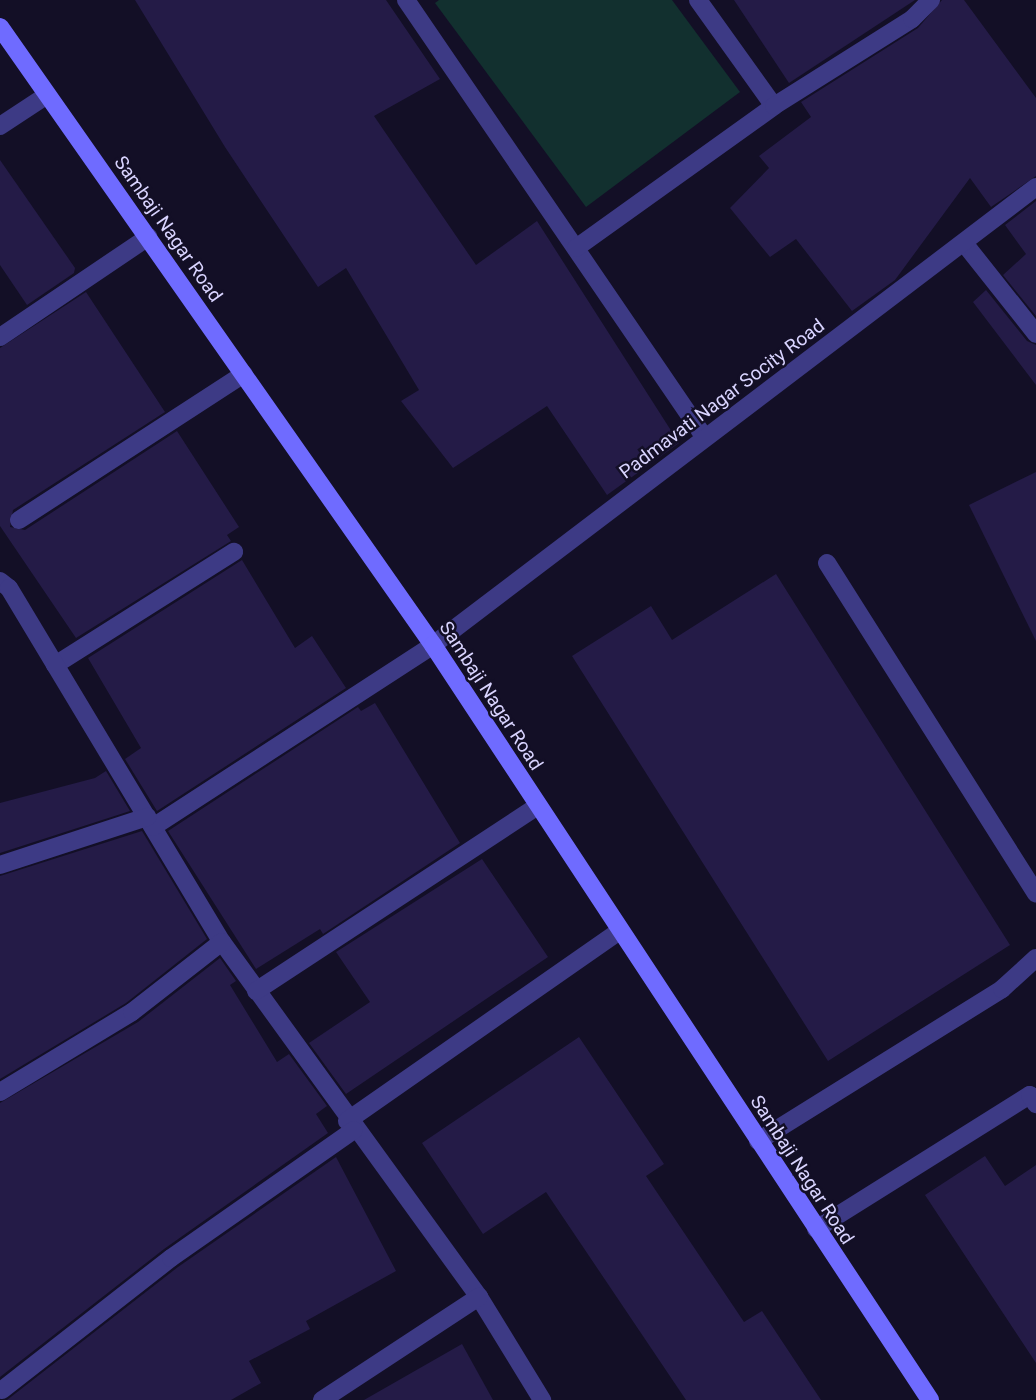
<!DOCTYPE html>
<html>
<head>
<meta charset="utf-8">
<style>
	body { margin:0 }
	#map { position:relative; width:1036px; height:1400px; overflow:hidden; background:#130f26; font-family:Roboto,sans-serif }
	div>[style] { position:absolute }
	.green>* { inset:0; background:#12302f }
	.building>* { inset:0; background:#241b47 }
	.lane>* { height:18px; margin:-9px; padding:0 9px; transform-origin:9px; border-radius:9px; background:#3d3a85 }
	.street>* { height:18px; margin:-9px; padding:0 9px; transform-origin:9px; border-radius:9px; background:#3d3a85 }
	.secondary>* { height:18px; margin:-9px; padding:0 9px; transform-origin:9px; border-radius:9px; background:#6f6bff }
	span { translate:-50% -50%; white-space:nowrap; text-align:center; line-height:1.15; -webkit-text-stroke:5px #130f26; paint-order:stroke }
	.street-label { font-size:19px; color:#d9d4ff }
</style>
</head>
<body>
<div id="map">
	<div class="green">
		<div style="clip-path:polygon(439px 0,672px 0,740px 92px,586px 207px,435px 3px)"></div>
	</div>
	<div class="building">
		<div style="clip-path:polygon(135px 0,386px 0,440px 79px,374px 116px,476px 265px,537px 221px,679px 443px,607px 495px,547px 406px,453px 468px,401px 401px,419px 390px,346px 268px,318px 287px,225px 147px)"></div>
		<div style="clip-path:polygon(734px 0,915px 0,789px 83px)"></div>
		<div style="clip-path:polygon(942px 0,964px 0,1036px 98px,1036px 176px,991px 207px,970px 178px,895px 280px,852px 311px,796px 239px,770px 257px,730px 208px,769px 168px,759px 156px,811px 117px,801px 102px,918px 28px)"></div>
		<div style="clip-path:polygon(0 160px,75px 268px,74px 273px,27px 305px,0 265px)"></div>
		<div style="clip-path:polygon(1036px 201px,1036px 316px,1003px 275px,1026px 254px,1005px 225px)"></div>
		<div style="clip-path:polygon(986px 290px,1027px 341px,1036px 345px,1036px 385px,973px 302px)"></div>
		<div style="clip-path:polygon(86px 292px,165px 412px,13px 510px,10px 527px,25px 530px,177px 431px,239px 527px,227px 535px,231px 541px,76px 638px,0 526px,0 348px)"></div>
		<div style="clip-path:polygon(1036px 472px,1036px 641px,969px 505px)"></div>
		<div style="clip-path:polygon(242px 560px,295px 648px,312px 636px,346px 688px,157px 811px,125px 759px,141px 748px,88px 658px)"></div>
		<div style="clip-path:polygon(776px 574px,1010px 945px,828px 1061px,572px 656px,651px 606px,672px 640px)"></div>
		<div style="clip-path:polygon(375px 703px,460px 843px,323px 934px,320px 929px,256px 969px,168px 831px,358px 707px,361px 711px)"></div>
		<div style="clip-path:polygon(106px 771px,130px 811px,0 853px,0 803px,95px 778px)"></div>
		<div style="clip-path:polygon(142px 831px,207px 939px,126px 1003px,0 1079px,0 876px)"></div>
		<div style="clip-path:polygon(482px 859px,548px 957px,346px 1094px,309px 1043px,370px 1002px,336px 952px)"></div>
		<div style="clip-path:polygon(220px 958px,236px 981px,230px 985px,277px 1062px,289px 1054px,327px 1106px,316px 1114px,328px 1133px,164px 1249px,0 1377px,0 1103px,138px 1022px)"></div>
		<div style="clip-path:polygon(579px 1037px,664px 1164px,646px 1176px,744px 1322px,762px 1311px,821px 1400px,686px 1400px,546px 1192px,483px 1234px,422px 1143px)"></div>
		<div style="clip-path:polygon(985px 1156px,1005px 1186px,1036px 1165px,1036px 1363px,925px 1195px)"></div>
		<div style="clip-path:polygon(336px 1157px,396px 1271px,306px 1321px,310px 1329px,249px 1361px,261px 1383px,231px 1400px,7px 1400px,178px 1267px)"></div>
		<div style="clip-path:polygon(462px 1344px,493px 1400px,364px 1400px)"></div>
	</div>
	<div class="lane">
		<div style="left:827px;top:563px;width:391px;rotate:57.7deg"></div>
		<div style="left:55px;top:665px;width:212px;rotate:-32.3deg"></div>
		<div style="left:758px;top:1141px;width:287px;rotate:-31.9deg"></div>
		<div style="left:1002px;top:989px;width:46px;rotate:-42.4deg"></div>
		<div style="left:816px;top:1229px;width:252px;rotate:-32.1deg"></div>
		<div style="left:1030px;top:1095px;width:11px;rotate:56deg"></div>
	</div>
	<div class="street">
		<div style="left:406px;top:0;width:530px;rotate:55.68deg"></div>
		<div style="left:698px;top:0;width:130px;rotate:54.4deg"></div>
		<div style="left:0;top:126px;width:56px;rotate:-33.4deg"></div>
		<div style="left:964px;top:243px;width:116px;rotate:51.6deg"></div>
		<div style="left:576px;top:248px;width:244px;rotate:-35.6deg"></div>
		<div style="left:774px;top:106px;width:163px;rotate:-32.2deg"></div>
		<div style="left:912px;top:19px;width:27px;rotate:-45deg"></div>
		<div style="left:0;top:337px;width:179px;rotate:-34deg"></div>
		<div style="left:19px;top:520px;width:268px;rotate:-33deg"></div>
		<div style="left:0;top:581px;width:11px;rotate:38deg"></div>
		<div style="left:9px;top:588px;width:413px;rotate:59deg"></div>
		<div style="left:222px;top:942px;width:438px;rotate:54.1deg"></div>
		<div style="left:479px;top:1297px;width:121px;rotate:58.5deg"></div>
		<div style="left:153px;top:827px;width:334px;rotate:-33deg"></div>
		<div style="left:433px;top:645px;width:757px;rotate:-37.22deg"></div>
		<div style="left:0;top:865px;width:155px;rotate:-18.1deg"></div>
		<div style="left:256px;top:991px;width:337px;rotate:-33.3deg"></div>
		<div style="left:0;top:1092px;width:154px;rotate:-31.2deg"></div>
		<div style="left:132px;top:1012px;width:114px;rotate:-37.9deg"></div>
		<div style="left:347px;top:1121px;width:332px;rotate:-34.9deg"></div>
		<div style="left:2px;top:1390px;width:214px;rotate:-38deg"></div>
		<div style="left:171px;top:1258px;width:223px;rotate:-35deg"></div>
		<div style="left:322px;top:1400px;width:188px;rotate:-33.3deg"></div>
	</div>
	<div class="secondary">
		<div style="left:0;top:27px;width:755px;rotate:54.98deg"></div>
		<div style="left:433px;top:645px;width:904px;rotate:56.64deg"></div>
	</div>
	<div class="street-label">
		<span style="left:168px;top:229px;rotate:55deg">Sambaji Nagar Road</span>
		<span style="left:722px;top:399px;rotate:-37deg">Padmavati Nagar Socity Road</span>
		<span style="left:491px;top:696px;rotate:57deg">Sambaji Nagar Road</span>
		<span style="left:802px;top:1170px;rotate:57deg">Sambaji Nagar Road</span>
	</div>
</div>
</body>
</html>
